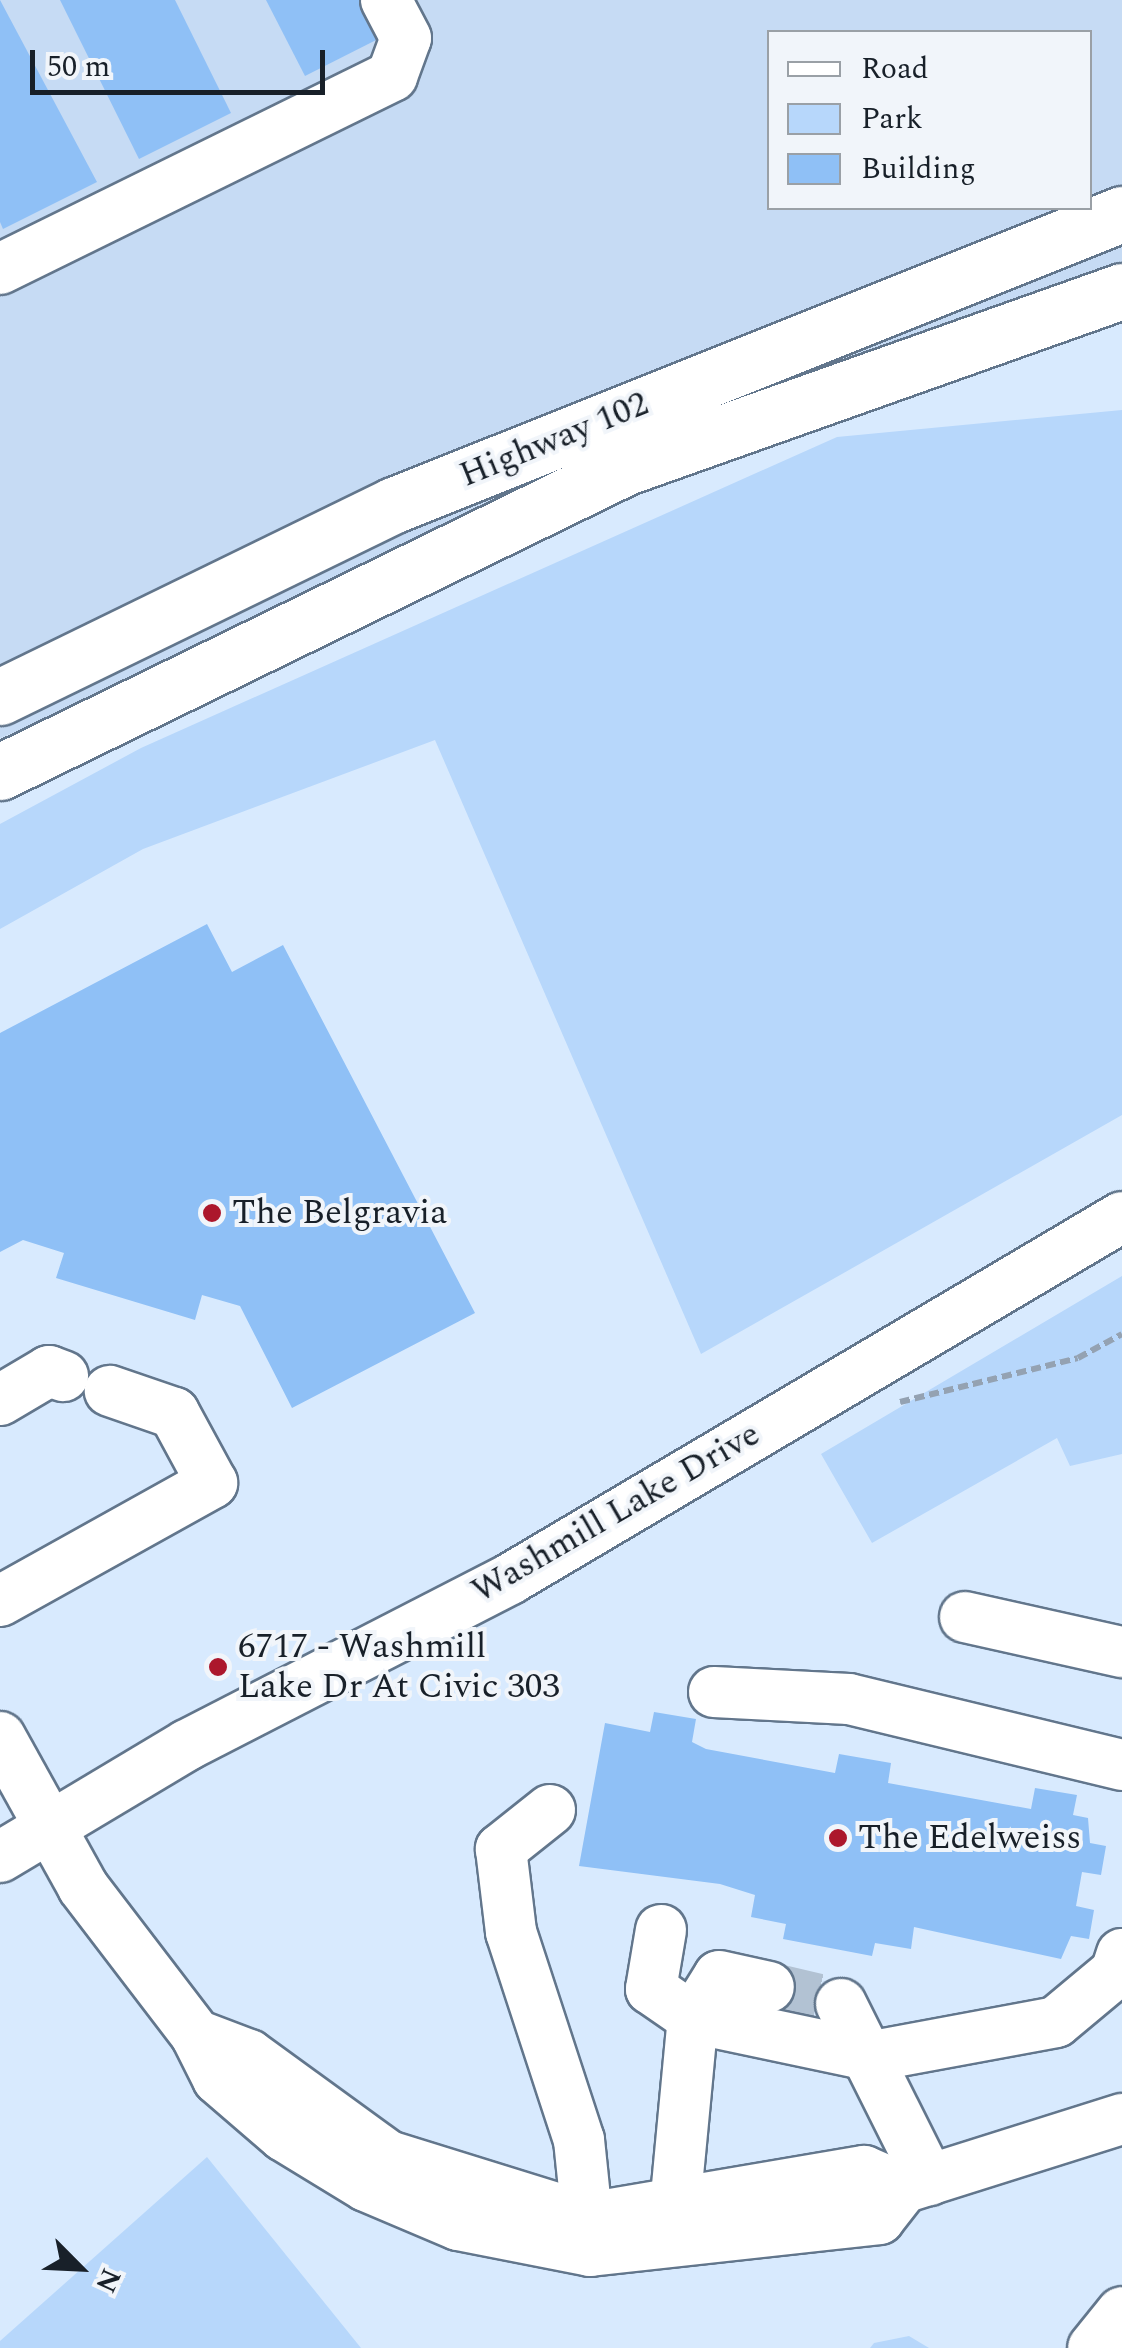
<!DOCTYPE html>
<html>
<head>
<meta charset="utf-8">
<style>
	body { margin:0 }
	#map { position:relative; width:1122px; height:2348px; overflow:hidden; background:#d8eafe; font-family:Spectral,serif }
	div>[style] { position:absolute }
	.built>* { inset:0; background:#c6dbf4 }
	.green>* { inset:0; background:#b7d7fb }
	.building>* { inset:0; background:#8fc0f6 }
	.minor-tunnel>* { height:50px; margin-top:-25px; transform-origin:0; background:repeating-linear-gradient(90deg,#b2c2d3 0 50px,transparent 0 75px) }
	.path>* { height:6px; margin-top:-3px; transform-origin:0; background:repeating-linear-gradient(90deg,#94a2b2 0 10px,transparent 0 15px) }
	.roads { filter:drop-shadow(2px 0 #62768c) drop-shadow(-2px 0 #62768c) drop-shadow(0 2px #62768c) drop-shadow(0 -2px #62768c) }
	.minor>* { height:50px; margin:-25px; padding:0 25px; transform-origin:25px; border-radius:25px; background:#fff }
	.highway>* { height:55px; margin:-27.5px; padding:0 27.5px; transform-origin:27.5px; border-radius:27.5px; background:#fff }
	.dots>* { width:28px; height:28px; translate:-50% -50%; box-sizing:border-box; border:5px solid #f1f5fa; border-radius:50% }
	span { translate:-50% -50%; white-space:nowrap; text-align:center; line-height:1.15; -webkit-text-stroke:8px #f1f5fa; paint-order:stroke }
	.street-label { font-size:35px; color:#182029 }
	.poi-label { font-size:35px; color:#182029 }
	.left { translate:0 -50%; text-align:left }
	.legend { position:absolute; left:767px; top:30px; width:325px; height:180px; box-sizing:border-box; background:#f1f5fa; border:2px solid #9aa0a6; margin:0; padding:12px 18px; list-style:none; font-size:30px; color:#182029 }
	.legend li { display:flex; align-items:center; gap:20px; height:50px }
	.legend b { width:50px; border:2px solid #9aa0a6 }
	.north { position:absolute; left:30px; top:2218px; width:100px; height:100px; -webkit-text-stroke:8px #f1f5fa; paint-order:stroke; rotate:114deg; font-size:28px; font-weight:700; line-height:40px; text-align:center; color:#182029 }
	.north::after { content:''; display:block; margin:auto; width:35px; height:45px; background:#182029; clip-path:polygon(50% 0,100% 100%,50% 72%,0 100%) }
	.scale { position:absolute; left:30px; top:50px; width:295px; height:45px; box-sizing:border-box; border:5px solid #182029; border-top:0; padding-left:12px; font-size:30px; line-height:35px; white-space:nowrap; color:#182029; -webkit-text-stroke:8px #f1f5fa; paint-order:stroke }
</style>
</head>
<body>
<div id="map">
	<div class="built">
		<div style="clip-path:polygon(evenodd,0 0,1122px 0,1122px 295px,0 738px,0 0,770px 32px,1090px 32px,1090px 208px,770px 208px,770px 32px)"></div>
	</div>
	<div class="green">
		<div style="clip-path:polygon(1122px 410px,1122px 1115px,701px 1354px,435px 740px,143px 849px,0 929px,0 824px,141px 748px,837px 437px)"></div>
		<div style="clip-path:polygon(1122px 1276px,1122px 1454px,1070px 1466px,1057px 1438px,872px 1543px,821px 1454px)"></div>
		<div style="clip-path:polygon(207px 2157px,361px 2348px,0 2348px,0 2341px)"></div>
		<div style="clip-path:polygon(909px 2336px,929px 2348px,870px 2348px,874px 2343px)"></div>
	</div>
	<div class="building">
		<div style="clip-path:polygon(0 0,97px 182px,3px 229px,0 222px)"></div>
		<div style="clip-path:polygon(60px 0,175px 0,231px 113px,139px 159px)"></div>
		<div style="clip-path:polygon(266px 0,371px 0,388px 34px,305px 76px)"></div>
		<div style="clip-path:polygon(207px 924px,232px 972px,283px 945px,475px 1313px,292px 1408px,240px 1306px,202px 1295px,195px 1320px,56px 1278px,64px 1253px,23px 1240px,0 1252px,0 1033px)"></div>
		<div style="clip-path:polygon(654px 1712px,696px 1719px,692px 1742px,706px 1749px,835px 1773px,839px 1754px,891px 1763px,888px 1783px,1031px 1809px,1035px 1788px,1077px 1795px,1073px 1815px,1088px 1818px,1090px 1843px,1106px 1846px,1101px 1875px,1082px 1872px,1076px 1906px,1094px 1910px,1089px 1939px,1071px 1936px,1061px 1959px,914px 1927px,911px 1949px,875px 1943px,872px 1956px,783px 1939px,786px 1924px,751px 1917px,755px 1895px,720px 1884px,579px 1866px,605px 1723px,650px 1732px)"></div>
	</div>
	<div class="minor-tunnel">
		<div style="left:769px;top:1987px;width:74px;rotate:13.3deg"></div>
	</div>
	<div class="path">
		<div style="left:900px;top:1402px;width:183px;rotate:-13.9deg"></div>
		<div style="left:1078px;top:1358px;width:50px;rotate:-28.6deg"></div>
	</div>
	<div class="roads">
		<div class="minor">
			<div style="left:0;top:269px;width:437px;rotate:-26.2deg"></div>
			<div style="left:392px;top:76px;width:40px;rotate:-69.8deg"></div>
			<div style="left:406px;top:38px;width:43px;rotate:-117.8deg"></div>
			<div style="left:0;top:1400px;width:57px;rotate:-30.6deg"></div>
			<div style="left:49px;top:1371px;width:15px;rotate:20deg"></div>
			<div style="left:0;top:1601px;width:243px;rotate:-29.1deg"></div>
			<div style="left:212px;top:1483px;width:80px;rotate:-118.5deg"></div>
			<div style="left:174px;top:1413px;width:68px;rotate:-161deg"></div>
			<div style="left:965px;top:1617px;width:161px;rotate:12.6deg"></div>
			<div style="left:714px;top:1692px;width:135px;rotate:3deg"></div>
			<div style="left:849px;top:1699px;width:281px;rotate:13.6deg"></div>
			<div style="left:0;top:1737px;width:171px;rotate:61deg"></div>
			<div style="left:83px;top:1887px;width:186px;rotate:52.6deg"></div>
			<div style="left:196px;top:2035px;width:49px;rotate:63.4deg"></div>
			<div style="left:218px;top:2079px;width:87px;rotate:40.8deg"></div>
			<div style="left:284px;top:2136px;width:96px;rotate:31.4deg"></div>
			<div style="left:366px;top:2186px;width:100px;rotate:23deg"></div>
			<div style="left:458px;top:2225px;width:135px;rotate:11.1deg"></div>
			<div style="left:590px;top:2251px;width:291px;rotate:-6.3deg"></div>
			<div style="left:879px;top:2219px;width:39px;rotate:-52deg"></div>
			<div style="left:903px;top:2188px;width:230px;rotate:-17.5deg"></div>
			<div style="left:550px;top:1810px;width:63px;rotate:141.5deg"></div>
			<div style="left:501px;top:1849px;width:84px;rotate:83.1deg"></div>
			<div style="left:511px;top:1932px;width:219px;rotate:71.9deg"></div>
			<div style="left:579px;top:2140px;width:107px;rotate:84.1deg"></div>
			<div style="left:0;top:1857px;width:218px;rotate:-30.9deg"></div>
			<div style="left:187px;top:1745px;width:363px;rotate:-27.2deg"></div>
			<div style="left:510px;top:1579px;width:711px;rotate:-30.6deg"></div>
			<div style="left:661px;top:1930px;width:60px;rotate:99.6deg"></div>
			<div style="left:651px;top:1989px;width:51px;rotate:34.6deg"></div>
			<div style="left:693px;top:2018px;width:184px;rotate:11.9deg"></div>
			<div style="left:873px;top:2056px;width:186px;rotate:-10.5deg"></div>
			<div style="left:1056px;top:2022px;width:78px;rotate:-39.8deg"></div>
			<div style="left:1116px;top:1972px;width:19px;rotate:-72deg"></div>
			<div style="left:841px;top:2004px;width:197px;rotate:63.4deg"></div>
			<div style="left:196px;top:2035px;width:57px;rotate:20.7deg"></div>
			<div style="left:249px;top:2055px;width:172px;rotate:36deg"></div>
			<div style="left:388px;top:2156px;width:209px;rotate:17.2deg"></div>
			<div style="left:588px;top:2218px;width:280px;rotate:-9.7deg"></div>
			<div style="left:864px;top:2171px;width:43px;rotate:23.6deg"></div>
			<div style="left:675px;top:2207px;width:190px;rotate:-84.6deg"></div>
			<div style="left:693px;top:2018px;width:49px;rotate:-58.2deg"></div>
			<div style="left:719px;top:1976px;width:51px;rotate:12.4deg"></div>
			<div style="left:1093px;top:2348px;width:46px;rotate:-51.1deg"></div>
		</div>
		<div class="highway">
			<div style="left:0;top:697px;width:438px;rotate:-26deg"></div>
			<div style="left:394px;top:505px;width:784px;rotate:-21.79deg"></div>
			<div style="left:0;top:772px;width:696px;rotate:-25.98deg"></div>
			<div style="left:626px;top:467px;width:526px;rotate:-19.54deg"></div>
		</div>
	</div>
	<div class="dots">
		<div style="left:212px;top:1213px;background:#ac172c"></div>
		<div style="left:218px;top:1667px;background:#ac172c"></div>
		<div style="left:838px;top:1838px;background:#ac172c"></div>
	</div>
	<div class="street-label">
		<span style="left:554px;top:440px;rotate:-22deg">Highway 102</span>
		<span style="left:616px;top:1513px;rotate:-30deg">Washmill Lake Drive</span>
	</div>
	<div class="poi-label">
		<span class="left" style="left:232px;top:1213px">The Belgravia</span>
		<span class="left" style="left:238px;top:1667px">6717 - Washmill<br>Lake Dr At Civic 303</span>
		<span class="left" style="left:858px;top:1838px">The Edelweiss</span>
	</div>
	<ul class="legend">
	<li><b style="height:12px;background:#fff"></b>Road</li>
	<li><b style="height:28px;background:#b7d7fb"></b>Park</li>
	<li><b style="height:28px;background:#8fc0f6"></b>Building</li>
	</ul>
	<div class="north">N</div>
	<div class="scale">50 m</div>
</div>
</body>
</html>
